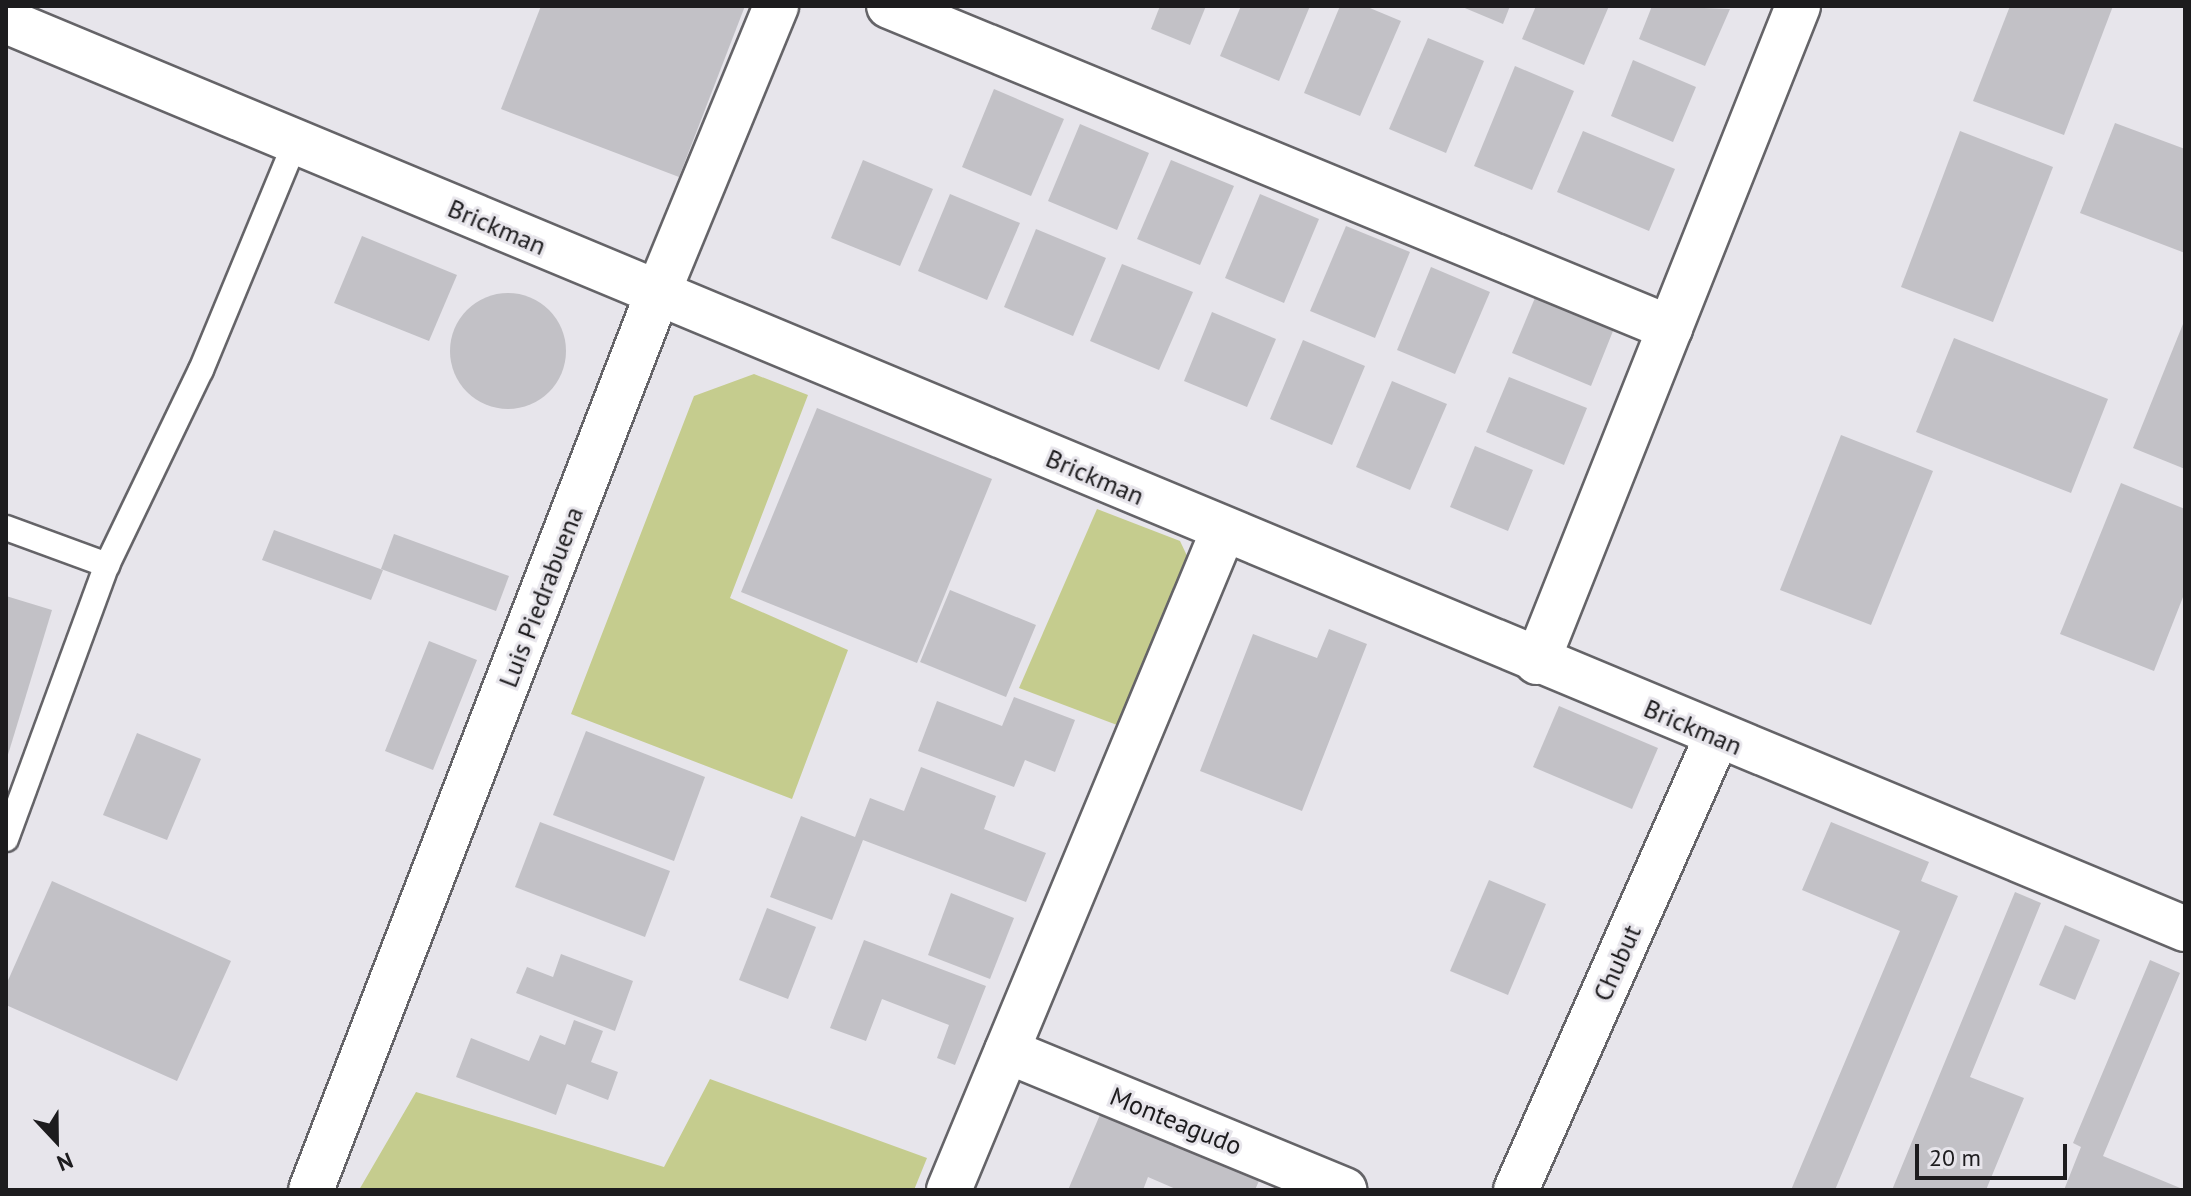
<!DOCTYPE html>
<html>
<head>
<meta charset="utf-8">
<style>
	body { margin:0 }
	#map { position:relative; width:2191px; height:1196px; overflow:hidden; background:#e7e5eb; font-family:"PT Sans",sans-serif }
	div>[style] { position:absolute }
	.green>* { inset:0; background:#c5cc8e }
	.building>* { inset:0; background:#c2c1c6 }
	.round { border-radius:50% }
	.roads { filter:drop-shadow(2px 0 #656468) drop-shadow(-2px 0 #656468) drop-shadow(0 2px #656468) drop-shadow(0 -2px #656468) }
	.service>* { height:24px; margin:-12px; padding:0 12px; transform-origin:12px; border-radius:12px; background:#fff }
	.minor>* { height:44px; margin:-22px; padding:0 22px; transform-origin:22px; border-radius:22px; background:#fff }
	span { translate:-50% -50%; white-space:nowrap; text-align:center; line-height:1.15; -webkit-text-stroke:6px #e7e5eb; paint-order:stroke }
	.street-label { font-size:26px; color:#1d1c1e }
	.frame { position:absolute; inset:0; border:8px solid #1d1c1e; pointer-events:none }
	.north { position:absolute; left:16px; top:1100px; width:80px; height:80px; -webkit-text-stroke:6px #e7e5eb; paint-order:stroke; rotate:158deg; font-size:22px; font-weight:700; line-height:32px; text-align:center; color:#1d1c1e }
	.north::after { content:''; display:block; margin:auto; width:28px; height:36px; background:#1d1c1e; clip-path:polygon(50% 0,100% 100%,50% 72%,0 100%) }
	.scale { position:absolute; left:1915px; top:1144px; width:152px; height:36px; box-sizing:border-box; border:4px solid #1d1c1e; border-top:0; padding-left:10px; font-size:24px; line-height:28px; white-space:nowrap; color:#1d1c1e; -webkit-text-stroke:6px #e7e5eb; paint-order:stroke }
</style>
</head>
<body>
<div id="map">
	<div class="green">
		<div style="clip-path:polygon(754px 374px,808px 395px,730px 598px,848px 650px,792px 799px,571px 714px,694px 396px)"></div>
		<div style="clip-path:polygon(1097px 509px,1180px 541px,1190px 562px,1117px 725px,1019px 688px)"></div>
		<div style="clip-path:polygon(710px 1079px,927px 1158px,914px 1190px,359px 1190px,416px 1092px,664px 1167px)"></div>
	</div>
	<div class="building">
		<div style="clip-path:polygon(541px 6px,745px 6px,679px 177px,501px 109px)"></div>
		<div style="clip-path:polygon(1160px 6px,1206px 6px,1190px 45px,1151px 29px)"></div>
		<div style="clip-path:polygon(1241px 6px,1310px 6px,1279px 81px,1220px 56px)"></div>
		<div style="clip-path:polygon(1340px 6px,1365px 6px,1401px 21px,1360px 116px,1304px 93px)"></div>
		<div style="clip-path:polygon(1460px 6px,1510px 6px,1503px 24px)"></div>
		<div style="clip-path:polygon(1536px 6px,1609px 6px,1584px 65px,1522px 39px)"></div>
		<div style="clip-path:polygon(1652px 6px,1730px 9px,1705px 66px,1639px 39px)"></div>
		<div style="clip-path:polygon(2010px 6px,2113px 6px,2064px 135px,1973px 101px)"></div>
		<div style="clip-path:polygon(1428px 38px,1484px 61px,1446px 153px,1389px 129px)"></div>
		<div style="clip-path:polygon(1633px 60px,1696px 87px,1673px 142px,1611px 116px)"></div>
		<div style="clip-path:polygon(1515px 66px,1574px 91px,1532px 190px,1474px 166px)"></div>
		<div style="clip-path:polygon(994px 89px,1064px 119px,1031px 196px,962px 167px)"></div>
		<div style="clip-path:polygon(2115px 123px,2185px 149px,2185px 253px,2080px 213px)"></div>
		<div style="clip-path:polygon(1080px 124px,1149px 153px,1117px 230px,1048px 201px)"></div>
		<div style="clip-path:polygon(1583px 131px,1675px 169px,1649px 231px,1557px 192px)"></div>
		<div style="clip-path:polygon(1960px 131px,2053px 167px,1993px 322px,1901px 287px)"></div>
		<div style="clip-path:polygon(863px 160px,933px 189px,900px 266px,831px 238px)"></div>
		<div style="clip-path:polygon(1171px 160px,1234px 186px,1200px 265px,1137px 239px)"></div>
		<div style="clip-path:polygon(950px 194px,1020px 223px,987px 300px,918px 271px)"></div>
		<div style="clip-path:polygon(1260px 194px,1319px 219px,1284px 303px,1225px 278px)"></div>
		<div style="clip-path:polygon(1346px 226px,1410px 252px,1375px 338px,1310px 311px)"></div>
		<div style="clip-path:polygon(1036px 229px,1106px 258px,1073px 336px,1004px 307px)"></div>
		<div style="clip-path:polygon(362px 236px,457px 275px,429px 341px,334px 303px)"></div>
		<div style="clip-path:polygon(1122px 264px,1193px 292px,1159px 370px,1090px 341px)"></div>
		<div style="clip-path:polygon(1431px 267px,1490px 292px,1455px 374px,1397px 350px)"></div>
		<div class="round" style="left:450px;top:293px;width:116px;height:116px"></div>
		<div style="clip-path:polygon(1537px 293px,1615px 326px,1591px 386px,1512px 353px)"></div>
		<div style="clip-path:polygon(1212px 312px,1276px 339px,1247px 407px,1184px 381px)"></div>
		<div style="clip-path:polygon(2185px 319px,2185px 469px,2133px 448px)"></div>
		<div style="clip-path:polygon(1954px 338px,2108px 399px,2071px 493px,1916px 432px)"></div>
		<div style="clip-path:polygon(1303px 340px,1365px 366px,1332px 445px,1270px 419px)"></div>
		<div style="clip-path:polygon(1509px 377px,1587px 408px,1564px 465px,1486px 432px)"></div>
		<div style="clip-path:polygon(1392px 381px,1447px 404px,1410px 490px,1356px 467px)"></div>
		<div style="clip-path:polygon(817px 408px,992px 479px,917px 663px,741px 592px)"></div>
		<div style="clip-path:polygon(1841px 435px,1933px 471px,1871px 625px,1780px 590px)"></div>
		<div style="clip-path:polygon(1475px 446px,1533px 470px,1508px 531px,1450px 507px)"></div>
		<div style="clip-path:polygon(2121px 483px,2185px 509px,2185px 592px,2154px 671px,2060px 634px)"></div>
		<div style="clip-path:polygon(274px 530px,383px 570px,371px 600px,262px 560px)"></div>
		<div style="clip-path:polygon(394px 534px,509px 576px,496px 611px,381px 569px)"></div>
		<div style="clip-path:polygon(950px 590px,1036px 625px,1006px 697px,920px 662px)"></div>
		<div style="clip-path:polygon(6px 596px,52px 610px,7px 758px,6px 757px)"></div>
		<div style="clip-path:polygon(1329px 629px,1367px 644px,1302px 811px,1200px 771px,1253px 634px,1317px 658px)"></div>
		<div style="clip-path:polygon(429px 641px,477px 660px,433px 770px,385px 751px)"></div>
		<div style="clip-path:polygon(1014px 697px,1075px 720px,1055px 772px,1025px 760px,1014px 787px,918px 751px,937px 701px,1002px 726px)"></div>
		<div style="clip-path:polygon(1559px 706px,1658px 748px,1632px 809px,1533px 767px)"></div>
		<div style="clip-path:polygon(586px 731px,705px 777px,674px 861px,553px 815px)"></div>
		<div style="clip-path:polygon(137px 733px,201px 759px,167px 840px,103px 815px)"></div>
		<div style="clip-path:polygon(921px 767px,996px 796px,984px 829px,1046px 853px,1026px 902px,863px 840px,832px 920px,770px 897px,801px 816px,855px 837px,870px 798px,904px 811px)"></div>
		<div style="clip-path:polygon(540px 822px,670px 871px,645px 937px,515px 887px)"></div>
		<div style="clip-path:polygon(1831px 822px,1929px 862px,1921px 881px,1958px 896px,1835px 1190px,1791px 1190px,1900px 931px,1802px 890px)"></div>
		<div style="clip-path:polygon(1489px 880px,1546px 904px,1508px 995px,1450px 971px)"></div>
		<div style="clip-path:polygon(52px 881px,231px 961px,177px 1081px,6px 1005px,6px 985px)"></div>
		<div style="clip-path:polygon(2015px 892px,2041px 903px,1970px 1077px,2024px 1098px,1986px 1190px,1892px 1190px)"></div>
		<div style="clip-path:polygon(951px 893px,1014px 918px,990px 979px,928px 955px)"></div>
		<div style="clip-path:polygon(767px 908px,816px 927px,788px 999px,739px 980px)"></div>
		<div style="clip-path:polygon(2065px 925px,2100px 940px,2075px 1000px,2039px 985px)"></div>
		<div style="clip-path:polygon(864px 940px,986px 986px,955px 1065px,937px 1058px,949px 1025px,882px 999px,866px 1041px,830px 1028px)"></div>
		<div style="clip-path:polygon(561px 954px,633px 981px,615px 1031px,516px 993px,527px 967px,553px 977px)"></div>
		<div style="clip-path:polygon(2150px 960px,2180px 973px,2103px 1156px,2185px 1190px,2064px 1190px,2081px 1147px,2073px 1143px)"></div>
		<div style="clip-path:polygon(574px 1020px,603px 1031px,591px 1062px,618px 1072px,608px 1100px,567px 1084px,556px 1115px,456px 1077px,471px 1038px,529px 1061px,540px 1035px,565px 1045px)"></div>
		<div style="clip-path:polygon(1102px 1110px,1261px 1176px,1255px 1190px,1178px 1190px,1148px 1177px,1143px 1190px,1068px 1190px)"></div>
	</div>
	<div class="roads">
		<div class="service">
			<div style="left:6px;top:528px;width:108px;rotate:20.1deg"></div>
			<div style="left:107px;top:565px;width:216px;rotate:-64.3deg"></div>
			<div style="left:201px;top:370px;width:246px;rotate:-67.5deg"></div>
			<div style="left:6px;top:839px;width:292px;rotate:-69.8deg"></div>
		</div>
		<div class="minor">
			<div style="left:889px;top:6px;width:845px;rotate:22.41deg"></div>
			<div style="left:6px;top:21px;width:2361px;rotate:22.62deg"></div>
			<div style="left:1537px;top:662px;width:706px;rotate:-68.3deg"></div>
			<div style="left:1007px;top:1051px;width:365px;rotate:22.4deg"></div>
			<div style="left:311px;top:1190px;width:960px;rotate:-68.86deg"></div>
			<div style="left:657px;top:295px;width:313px;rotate:-67.6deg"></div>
			<div style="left:949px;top:1190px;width:714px;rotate:-67.42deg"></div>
			<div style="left:1516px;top:1190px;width:496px;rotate:-66.1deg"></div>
		</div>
	</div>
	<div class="street-label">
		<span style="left:497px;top:227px;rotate:23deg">Brickman</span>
		<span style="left:1095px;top:477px;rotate:23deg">Brickman</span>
		<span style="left:541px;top:597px;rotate:-69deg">Luis Piedrabuena</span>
		<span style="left:1693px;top:727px;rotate:23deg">Brickman</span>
		<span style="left:1617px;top:963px;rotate:-66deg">Chubut</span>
		<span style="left:1176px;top:1121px;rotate:22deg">Monteagudo</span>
	</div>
	<div class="frame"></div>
	<div class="north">N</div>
	<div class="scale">20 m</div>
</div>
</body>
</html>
